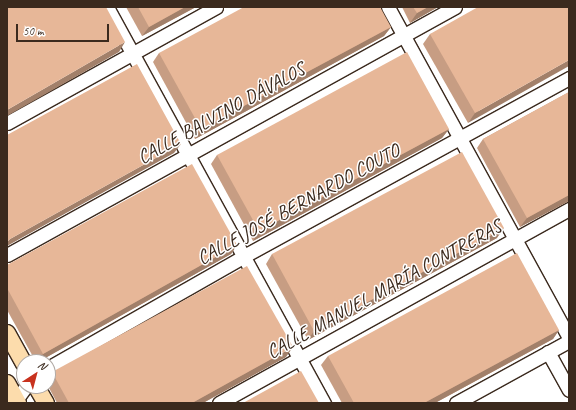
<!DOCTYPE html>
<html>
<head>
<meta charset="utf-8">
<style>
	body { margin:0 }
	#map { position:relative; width:576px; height:410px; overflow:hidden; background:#fff; font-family:Caveat,sans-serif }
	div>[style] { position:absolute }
	.roads { filter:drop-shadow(1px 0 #3b2a1e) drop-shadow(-1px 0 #3b2a1e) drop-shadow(0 1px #3b2a1e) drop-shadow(0 -1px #3b2a1e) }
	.minor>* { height:13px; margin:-6.5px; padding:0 6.5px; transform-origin:6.5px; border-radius:6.5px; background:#fff }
	.major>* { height:16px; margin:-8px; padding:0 8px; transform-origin:8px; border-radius:8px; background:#fcdcac }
	.wall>* { inset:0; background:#c79d83 }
	.shaded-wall>* { inset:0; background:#a2806a }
	.building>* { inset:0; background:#e7b798 }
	span { translate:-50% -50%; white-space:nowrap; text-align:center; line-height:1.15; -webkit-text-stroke:3px #fff; paint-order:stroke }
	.street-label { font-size:20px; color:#3b2a1e }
	.frame { position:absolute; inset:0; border:8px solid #3b2a1e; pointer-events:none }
	.north { position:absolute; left:16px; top:354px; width:40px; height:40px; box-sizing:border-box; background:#fff; border:1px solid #b1aaa5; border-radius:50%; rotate:36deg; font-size:11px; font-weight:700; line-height:16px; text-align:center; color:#3b2a1e }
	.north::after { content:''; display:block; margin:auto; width:14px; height:18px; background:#c8321e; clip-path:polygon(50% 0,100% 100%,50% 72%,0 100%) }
	.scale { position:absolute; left:16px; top:24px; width:93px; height:18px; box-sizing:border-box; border:2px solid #3b2a1e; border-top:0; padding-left:5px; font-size:12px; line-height:14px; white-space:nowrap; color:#3b2a1e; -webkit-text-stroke:3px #fff; paint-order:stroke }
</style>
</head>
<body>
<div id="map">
	<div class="roads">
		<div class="minor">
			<div style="left:107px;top:7px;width:452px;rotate:61.3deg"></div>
			<div style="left:388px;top:7px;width:376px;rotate:61.3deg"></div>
			<div style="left:7px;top:123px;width:239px;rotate:-29deg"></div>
			<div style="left:7px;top:255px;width:512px;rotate:-28.97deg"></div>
			<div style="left:548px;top:352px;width:43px;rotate:61.1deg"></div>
			<div style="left:48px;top:368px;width:226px;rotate:-29.7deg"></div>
			<div style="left:244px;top:256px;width:371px;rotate:-28.7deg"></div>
			<div style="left:10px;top:403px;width:7px;rotate:-27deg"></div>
			<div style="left:16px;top:400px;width:17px;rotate:-54deg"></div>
			<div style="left:219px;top:403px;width:400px;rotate:-29deg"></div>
			<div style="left:456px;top:403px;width:129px;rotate:-28.8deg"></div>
		</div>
		<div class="major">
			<div style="left:7px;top:333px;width:35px;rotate:61deg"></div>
			<div style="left:7px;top:383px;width:23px;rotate:61deg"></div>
			<div style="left:36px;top:386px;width:20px;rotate:60deg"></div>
		</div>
	</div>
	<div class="wall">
		<div style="clip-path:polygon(126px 7px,196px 7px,142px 36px)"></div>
		<div style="clip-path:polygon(402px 7px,438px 7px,410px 23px)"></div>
		<div style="clip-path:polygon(569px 7px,468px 123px,423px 44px,430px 34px)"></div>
		<div style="clip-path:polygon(391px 27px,384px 36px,195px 139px,153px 62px,159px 53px)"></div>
		<div style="clip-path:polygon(569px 92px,569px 201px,520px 227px,477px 148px,483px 139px)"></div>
		<div style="clip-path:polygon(449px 129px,442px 138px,253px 241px,211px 164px,217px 155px)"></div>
		<div style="clip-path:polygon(497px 238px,308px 340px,266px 264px,272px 254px)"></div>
		<div style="clip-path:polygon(237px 245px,231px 254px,38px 362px,36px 362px,7px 310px,7px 265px)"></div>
		<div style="clip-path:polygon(559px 330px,553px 339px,435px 403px,342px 403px,321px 365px,328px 356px)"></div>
		<div style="clip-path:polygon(286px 357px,203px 403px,57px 403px,48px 386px,48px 378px,52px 372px)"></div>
	</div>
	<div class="shaded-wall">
		<div style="clip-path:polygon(185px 7px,196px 7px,142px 36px,149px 27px)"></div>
		<div style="clip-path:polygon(428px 7px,438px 7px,410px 23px,417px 13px)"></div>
		<div style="clip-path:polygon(391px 27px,384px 36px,195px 139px,201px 129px)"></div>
		<div style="clip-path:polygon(125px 42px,119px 52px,7px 116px,7px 110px)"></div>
		<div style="clip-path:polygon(569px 60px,569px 66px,468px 123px,475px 113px)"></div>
		<div style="clip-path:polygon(449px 129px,442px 138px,253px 241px,259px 231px)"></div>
		<div style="clip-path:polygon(181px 144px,174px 153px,7px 246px,7px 242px,10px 239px)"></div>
		<div style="clip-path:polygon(569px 195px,569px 201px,520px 227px,527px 218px)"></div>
		<div style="clip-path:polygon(504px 228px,497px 238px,308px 340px,314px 331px)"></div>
		<div style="clip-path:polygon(237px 245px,231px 254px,38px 362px,37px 362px,43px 354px)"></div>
		<div style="clip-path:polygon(559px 330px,553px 339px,435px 403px,424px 403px)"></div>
		<div style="clip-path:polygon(293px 347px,286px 357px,203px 403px,192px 403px)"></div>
	</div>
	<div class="building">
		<div style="clip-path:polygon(7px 7px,106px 7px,125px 42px,7px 110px)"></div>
		<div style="clip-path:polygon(138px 7px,185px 7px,149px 27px)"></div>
		<div style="clip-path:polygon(244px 7px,380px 7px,391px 27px,201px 129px,159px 53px)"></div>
		<div style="clip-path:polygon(413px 7px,428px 7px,417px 13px)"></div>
		<div style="clip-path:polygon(478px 7px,569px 7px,569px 60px,475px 113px,430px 34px)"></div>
		<div style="clip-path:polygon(407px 52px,449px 129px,259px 231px,217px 155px)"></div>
		<div style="clip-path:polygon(137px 64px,181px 144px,10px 239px,7px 242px,7px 135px)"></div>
		<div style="clip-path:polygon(569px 92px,569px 195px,527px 218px,483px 139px)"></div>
		<div style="clip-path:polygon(462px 152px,504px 228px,314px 331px,272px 254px)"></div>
		<div style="clip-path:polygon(192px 164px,237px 245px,43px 354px,7px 288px,7px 265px)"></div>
		<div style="clip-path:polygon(517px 253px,559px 330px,424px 403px,354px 403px,328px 356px)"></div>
		<div style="clip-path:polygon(247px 266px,293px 347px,192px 403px,69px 403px,52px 372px)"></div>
		<div style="clip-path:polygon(301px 371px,319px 403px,243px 403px)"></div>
	</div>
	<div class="street-label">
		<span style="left:221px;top:113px;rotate:-29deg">CALLE BALVINO DÁVALOS</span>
		<span style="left:298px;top:204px;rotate:-29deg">CALLE JOSÉ BERNARDO COUTO</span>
		<span style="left:384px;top:289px;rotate:-29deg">CALLE MANUEL MARÍA CONTRERAS</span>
	</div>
	<div class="frame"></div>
	<div class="north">N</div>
	<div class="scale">50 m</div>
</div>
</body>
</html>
